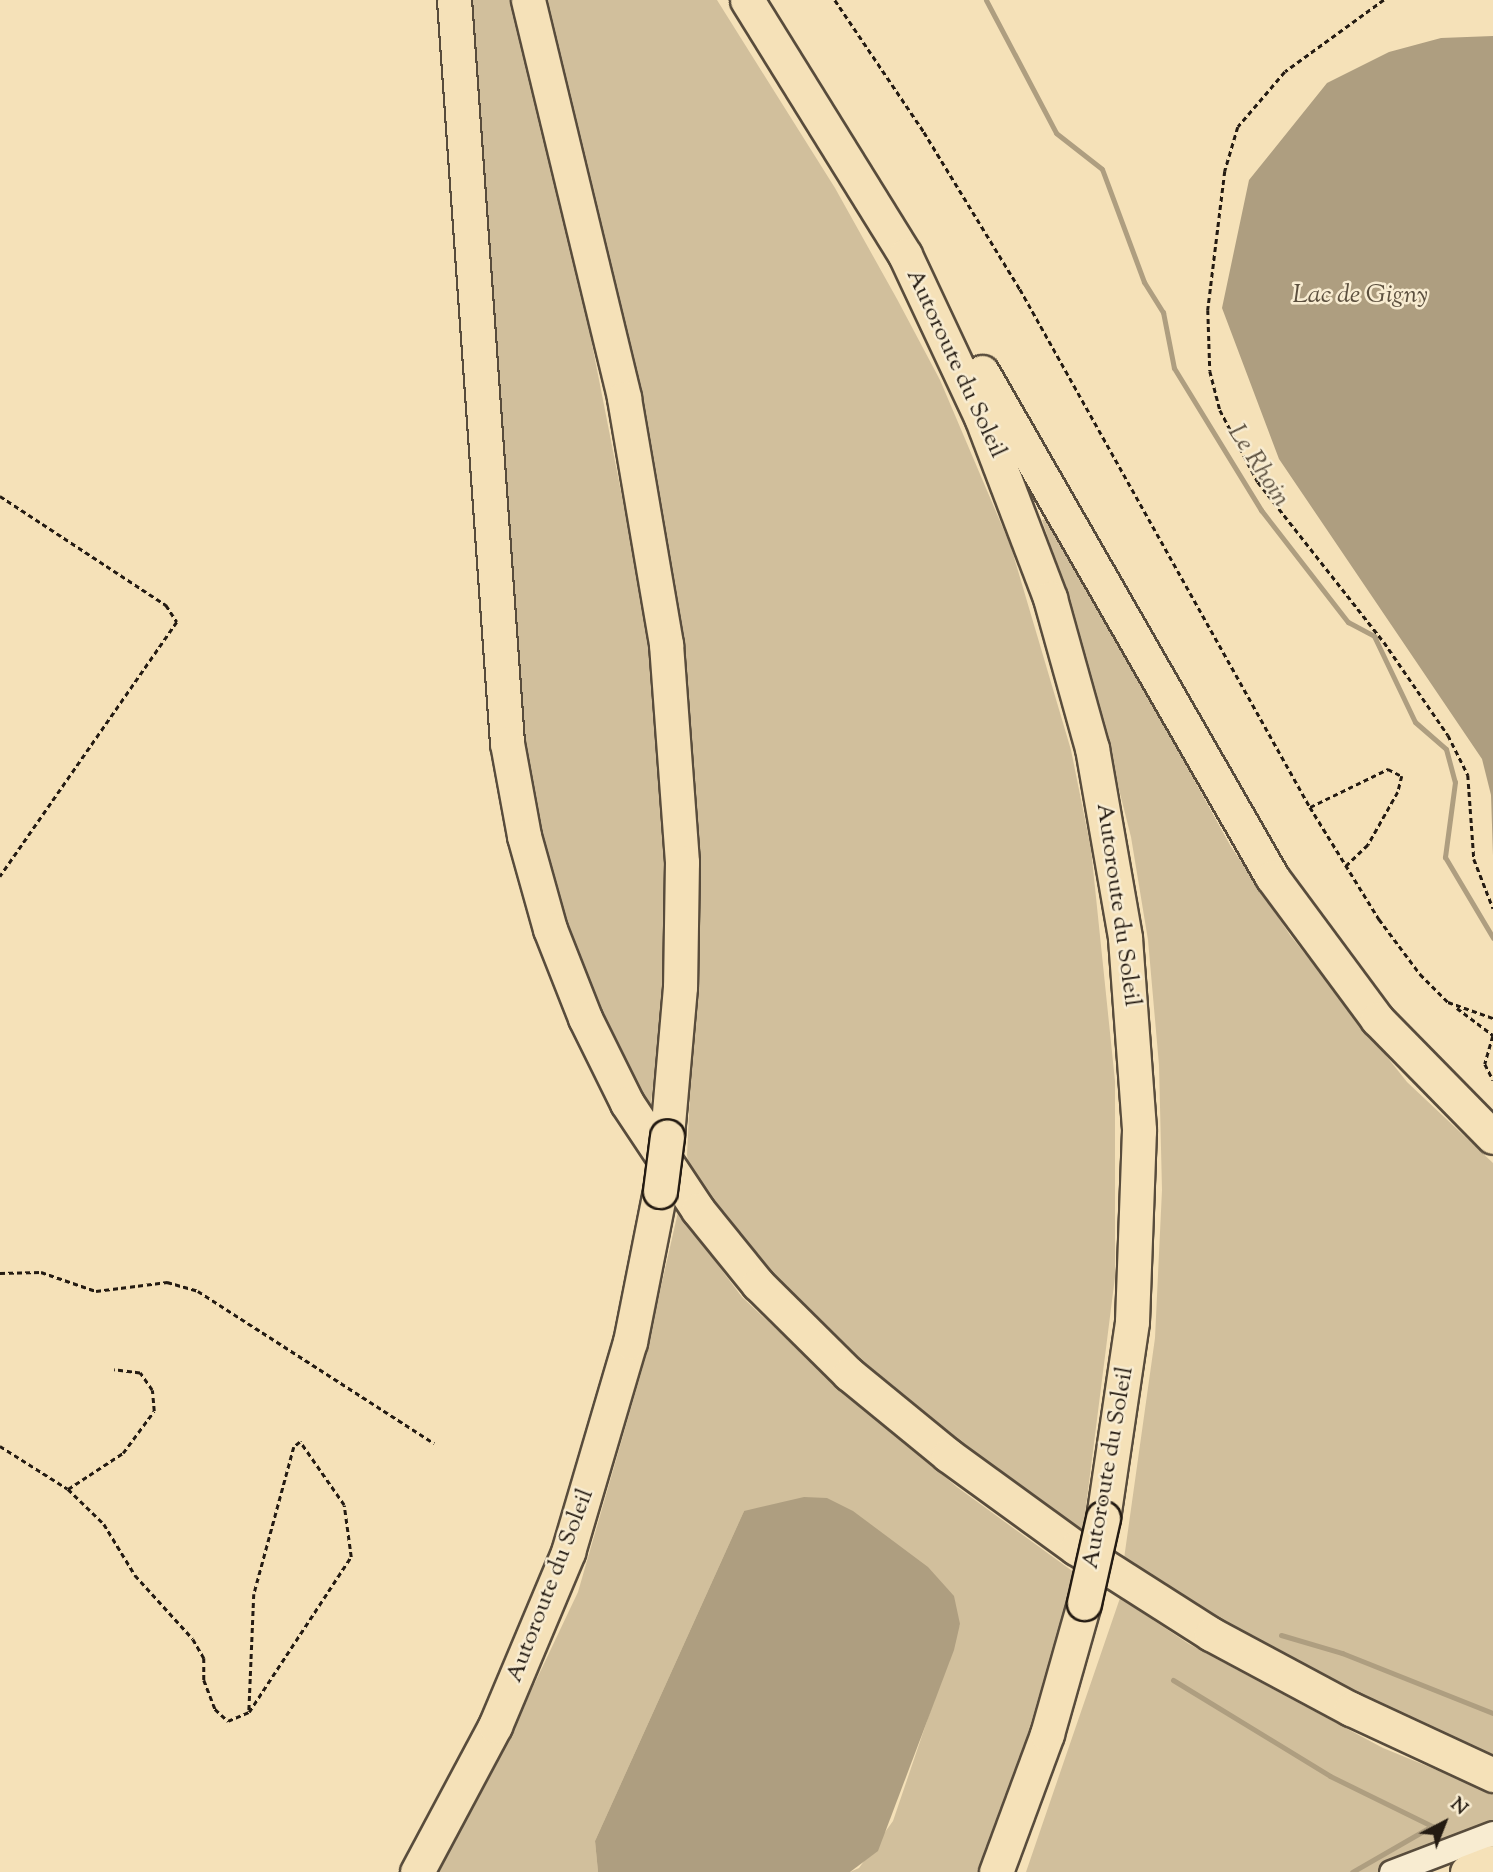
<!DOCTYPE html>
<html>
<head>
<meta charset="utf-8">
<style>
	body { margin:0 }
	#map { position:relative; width:1493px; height:1872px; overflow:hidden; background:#f5e1b8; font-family:"Sorts Mill Goudy",serif }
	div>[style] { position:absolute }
	.green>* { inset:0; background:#d1bf9c }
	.water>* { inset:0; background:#ae9e80 }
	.stream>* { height:5px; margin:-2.5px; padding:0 2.5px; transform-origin:2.5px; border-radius:2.5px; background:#ae9e80 }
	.path>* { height:2.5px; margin-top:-1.25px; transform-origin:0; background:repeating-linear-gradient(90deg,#241b12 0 5px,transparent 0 8.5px) }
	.roads { filter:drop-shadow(2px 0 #584c3c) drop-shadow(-2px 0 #584c3c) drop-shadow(0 2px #584c3c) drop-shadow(0 -2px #584c3c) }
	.minor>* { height:23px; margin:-11.5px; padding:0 11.5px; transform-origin:11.5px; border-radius:11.5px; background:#f8ecd1 }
	.highway>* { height:33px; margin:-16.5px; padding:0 16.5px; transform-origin:16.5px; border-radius:16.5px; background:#f5e1b8 }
	.bridges { filter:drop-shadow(2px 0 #241b12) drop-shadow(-2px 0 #241b12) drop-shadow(0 2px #241b12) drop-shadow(0 -2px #241b12) }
	.highway-bridge>* { height:33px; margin:-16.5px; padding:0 16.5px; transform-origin:16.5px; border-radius:16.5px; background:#f5e1b8 }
	span { translate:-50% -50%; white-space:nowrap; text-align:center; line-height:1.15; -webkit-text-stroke:5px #f8ecd1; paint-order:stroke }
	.street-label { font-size:24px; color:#241b12 }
	.water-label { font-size:26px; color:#5b4f3e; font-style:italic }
	.north { position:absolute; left:1409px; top:1788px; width:70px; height:70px; -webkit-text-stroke:5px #f8ecd1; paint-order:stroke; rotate:42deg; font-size:19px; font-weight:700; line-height:28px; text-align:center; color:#241b12 }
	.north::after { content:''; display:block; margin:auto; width:24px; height:32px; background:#241b12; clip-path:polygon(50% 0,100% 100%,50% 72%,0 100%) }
</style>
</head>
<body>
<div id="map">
	<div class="green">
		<div style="clip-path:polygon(466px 0,510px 0,580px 283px,650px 639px,666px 832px,667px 980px,649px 1117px,573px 965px,532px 816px,507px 644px)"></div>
		<div style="clip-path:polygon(546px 0,717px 0,835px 188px,897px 299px,940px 380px,1011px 547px,1071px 750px,1091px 849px,1115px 1081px,1115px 1277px,1082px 1538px,972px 1460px,802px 1312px,691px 1181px,687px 1155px,699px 912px,696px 790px,685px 667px,663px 516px,633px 365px)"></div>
		<div style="clip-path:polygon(1050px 518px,1230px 845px,1290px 935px,1407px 1082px,1493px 1163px,1493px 1757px,1360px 1695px,1123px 1566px,1155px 1338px,1162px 1190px,1159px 1065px,1148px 940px,1131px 837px,1078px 627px,1042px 520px)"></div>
		<div style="clip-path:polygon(678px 1212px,742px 1297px,839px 1388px,957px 1487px,1075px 1573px,1021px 1757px,980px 1872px,850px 1872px,859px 1868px,893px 1821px,960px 1624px,744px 1511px,595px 1841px,598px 1872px,436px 1872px,493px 1771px,578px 1592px,642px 1370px)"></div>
		<div style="clip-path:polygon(1120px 1598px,1189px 1644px,1383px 1748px,1493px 1793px,1493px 1828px,1380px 1872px,1026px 1872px)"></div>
	</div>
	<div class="water">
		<div style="clip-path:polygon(1493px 36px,1493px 856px,1491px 795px,1482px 759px,1279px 459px,1222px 308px,1249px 180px,1327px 83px,1389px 52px,1441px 38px)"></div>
		<div style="clip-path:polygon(804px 1497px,827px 1498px,853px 1511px,928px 1567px,954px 1596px,960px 1624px,954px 1650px,878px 1851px,850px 1872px,598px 1872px,595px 1841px,744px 1511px)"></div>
	</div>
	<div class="stream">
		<div style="left:986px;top:0;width:150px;rotate:62.2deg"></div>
		<div style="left:1056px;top:133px;width:58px;rotate:38deg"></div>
		<div style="left:1102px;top:169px;width:121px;rotate:69.6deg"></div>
		<div style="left:1144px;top:282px;width:36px;rotate:58deg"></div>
		<div style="left:1163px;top:312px;width:57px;rotate:78.9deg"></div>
		<div style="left:1174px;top:368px;width:167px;rotate:58.5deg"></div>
		<div style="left:1261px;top:510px;width:142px;rotate:52.2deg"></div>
		<div style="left:1348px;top:622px;width:30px;rotate:28deg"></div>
		<div style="left:1374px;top:636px;width:95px;rotate:64.5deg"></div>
		<div style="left:1415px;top:722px;width:41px;rotate:41.1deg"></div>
		<div style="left:1446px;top:749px;width:34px;rotate:75deg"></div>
		<div style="left:1455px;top:782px;width:76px;rotate:97.6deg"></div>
		<div style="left:1445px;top:857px;width:94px;rotate:59.3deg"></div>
		<div style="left:1281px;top:1635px;width:64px;rotate:16.4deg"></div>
		<div style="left:1342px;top:1653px;width:162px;rotate:21.7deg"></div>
		<div style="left:1173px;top:1680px;width:184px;rotate:31.4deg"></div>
		<div style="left:1330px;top:1776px;width:114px;rotate:26.1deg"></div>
		<div style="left:1432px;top:1826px;width:92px;rotate:150.1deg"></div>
	</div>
	<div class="path">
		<div style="left:835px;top:0;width:159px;rotate:56deg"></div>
		<div style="left:924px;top:132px;width:184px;rotate:58.6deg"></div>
		<div style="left:1020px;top:289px;width:594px;rotate:60.76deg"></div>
		<div style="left:1310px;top:807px;width:132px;rotate:58.4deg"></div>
		<div style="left:1379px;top:919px;width:69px;rotate:53.3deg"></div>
		<div style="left:1420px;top:974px;width:40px;rotate:45deg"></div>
		<div style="left:1448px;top:1002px;width:48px;rotate:19.6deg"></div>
		<div style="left:1384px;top:0;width:122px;rotate:144deg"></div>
		<div style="left:1285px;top:72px;width:72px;rotate:130.5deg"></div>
		<div style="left:1238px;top:127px;width:46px;rotate:106.5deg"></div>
		<div style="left:1225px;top:171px;width:140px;rotate:97deg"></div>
		<div style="left:1208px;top:310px;width:61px;rotate:88.1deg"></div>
		<div style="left:1210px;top:371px;width:40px;rotate:75.6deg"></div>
		<div style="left:1220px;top:410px;width:81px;rotate:62.2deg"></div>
		<div style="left:1258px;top:482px;width:204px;rotate:51.8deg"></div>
		<div style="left:1384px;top:642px;width:113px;rotate:55.5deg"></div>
		<div style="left:1448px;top:735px;width:45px;rotate:63.4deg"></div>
		<div style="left:1468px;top:775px;width:84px;rotate:85.9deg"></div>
		<div style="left:1474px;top:859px;width:53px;rotate:68.8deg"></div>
		<div style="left:0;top:496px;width:199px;rotate:33.3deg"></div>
		<div style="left:166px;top:605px;width:20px;rotate:57deg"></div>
		<div style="left:177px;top:622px;width:310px;rotate:124.8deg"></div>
		<div style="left:1310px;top:807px;width:87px;rotate:-26deg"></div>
		<div style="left:1388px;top:769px;width:16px;rotate:27deg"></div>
		<div style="left:1402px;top:776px;width:16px;rotate:104deg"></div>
		<div style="left:1398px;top:792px;width:61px;rotate:119.5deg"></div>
		<div style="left:1368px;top:845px;width:30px;rotate:136deg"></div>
		<div style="left:1457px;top:1008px;width:45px;rotate:36.9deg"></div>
		<div style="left:1493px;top:1036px;width:29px;rotate:106deg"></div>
		<div style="left:1485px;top:1064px;width:18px;rotate:63deg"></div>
		<div style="left:0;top:1273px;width:41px;rotate:-1.4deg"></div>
		<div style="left:41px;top:1272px;width:58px;rotate:19.1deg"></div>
		<div style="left:96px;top:1291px;width:72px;rotate:-7.2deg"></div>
		<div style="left:167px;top:1282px;width:32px;rotate:16deg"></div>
		<div style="left:198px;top:1291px;width:281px;rotate:32.8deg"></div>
		<div style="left:0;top:1446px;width:80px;rotate:32.3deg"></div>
		<div style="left:68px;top:1489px;width:50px;rotate:44.2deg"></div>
		<div style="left:104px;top:1524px;width:60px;rotate:58.7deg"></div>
		<div style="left:135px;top:1575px;width:86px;rotate:47.8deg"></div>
		<div style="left:193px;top:1639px;width:22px;rotate:60deg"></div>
		<div style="left:204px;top:1658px;width:22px;rotate:90deg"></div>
		<div style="left:204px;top:1680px;width:31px;rotate:69deg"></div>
		<div style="left:215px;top:1709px;width:18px;rotate:43deg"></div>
		<div style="left:228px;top:1721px;width:23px;rotate:-23deg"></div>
		<div style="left:249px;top:1712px;width:186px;rotate:-56.7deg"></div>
		<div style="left:351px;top:1557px;width:52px;rotate:-97.7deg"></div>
		<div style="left:344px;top:1505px;width:77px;rotate:-124.9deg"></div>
		<div style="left:300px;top:1442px;width:8px;rotate:140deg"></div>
		<div style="left:294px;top:1447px;width:152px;rotate:105.2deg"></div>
		<div style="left:254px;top:1594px;width:118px;rotate:92.4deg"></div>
		<div style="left:68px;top:1489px;width:66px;rotate:-33.2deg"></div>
		<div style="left:123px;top:1453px;width:52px;rotate:-53.6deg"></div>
		<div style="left:154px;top:1411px;width:21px;rotate:-95deg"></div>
		<div style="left:152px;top:1390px;width:21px;rotate:-125deg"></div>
		<div style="left:140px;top:1373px;width:26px;rotate:-173deg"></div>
	</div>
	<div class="roads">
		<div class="minor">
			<div style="left:1391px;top:1872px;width:109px;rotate:-20.9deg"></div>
		</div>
		<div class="highway">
			<div style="left:454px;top:0;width:745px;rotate:85.92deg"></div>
			<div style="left:507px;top:743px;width:95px;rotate:79.6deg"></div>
			<div style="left:524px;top:836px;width:97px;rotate:74.4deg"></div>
			<div style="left:550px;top:929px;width:96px;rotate:68.5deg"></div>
			<div style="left:585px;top:1018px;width:95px;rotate:63.7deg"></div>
			<div style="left:627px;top:1103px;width:128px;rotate:56.4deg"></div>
			<div style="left:698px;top:1210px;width:95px;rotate:51deg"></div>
			<div style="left:758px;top:1284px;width:128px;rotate:44.7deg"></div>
			<div style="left:849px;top:1374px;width:128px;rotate:39.3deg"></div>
			<div style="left:948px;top:1455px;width:158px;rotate:36deg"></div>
			<div style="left:1076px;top:1548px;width:160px;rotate:32.5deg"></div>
			<div style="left:1211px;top:1634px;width:159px;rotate:28.2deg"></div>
			<div style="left:1351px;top:1709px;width:157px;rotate:24.9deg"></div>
			<div style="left:528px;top:0;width:409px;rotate:76.4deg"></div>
			<div style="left:624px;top:398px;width:250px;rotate:80.3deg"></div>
			<div style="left:666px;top:644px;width:219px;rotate:85.8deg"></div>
			<div style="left:682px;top:862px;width:125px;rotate:90.9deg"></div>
			<div style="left:680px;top:987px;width:150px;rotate:95deg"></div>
			<div style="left:747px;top:0;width:300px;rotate:58.2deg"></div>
			<div style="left:905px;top:255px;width:179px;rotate:64.9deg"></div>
			<div style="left:981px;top:417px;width:194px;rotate:69.1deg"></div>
			<div style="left:1050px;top:598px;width:156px;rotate:74.4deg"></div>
			<div style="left:1092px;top:748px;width:193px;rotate:80.1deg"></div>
			<div style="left:1125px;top:938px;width:193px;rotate:85.8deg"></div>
			<div style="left:1139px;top:1130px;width:192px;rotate:92.1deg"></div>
			<div style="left:1132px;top:1322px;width:198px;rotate:98.4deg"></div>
			<div style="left:982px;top:372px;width:582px;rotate:60.13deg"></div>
			<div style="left:1272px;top:877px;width:177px;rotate:53.5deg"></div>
			<div style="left:1377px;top:1019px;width:165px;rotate:45.5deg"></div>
			<div style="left:417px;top:1872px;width:166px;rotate:-61.9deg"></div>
			<div style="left:495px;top:1726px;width:189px;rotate:-67.2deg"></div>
			<div style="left:568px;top:1552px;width:219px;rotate:-73.6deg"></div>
			<div style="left:630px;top:1342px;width:154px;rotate:-78.8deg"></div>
			<div style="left:996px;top:1872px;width:147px;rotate:-69.7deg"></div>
			<div style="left:1047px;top:1734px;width:136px;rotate:-74.2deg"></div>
			<div style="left:1467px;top:1872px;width:28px;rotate:-21deg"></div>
		</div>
	</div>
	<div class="bridges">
		<div class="highway-bridge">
			<div style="left:660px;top:1191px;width:55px;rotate:-82.7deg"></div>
			<div style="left:1084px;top:1603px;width:87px;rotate:-77.4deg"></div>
		</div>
	</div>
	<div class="street-label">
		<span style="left:955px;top:364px;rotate:65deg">Autoroute du Soleil</span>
		<span style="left:1117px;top:905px;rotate:82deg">Autoroute du Soleil</span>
		<span style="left:1109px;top:1468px;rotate:-80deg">Autoroute du Soleil</span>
		<span style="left:551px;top:1586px;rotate:-69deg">Autoroute du Soleil</span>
	</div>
	<div class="water-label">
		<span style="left:1360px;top:296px">Lac de Gigny</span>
		<span style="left:1258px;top:466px;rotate:57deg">Le Rhoin</span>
	</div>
	<div class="north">N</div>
</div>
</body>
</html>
